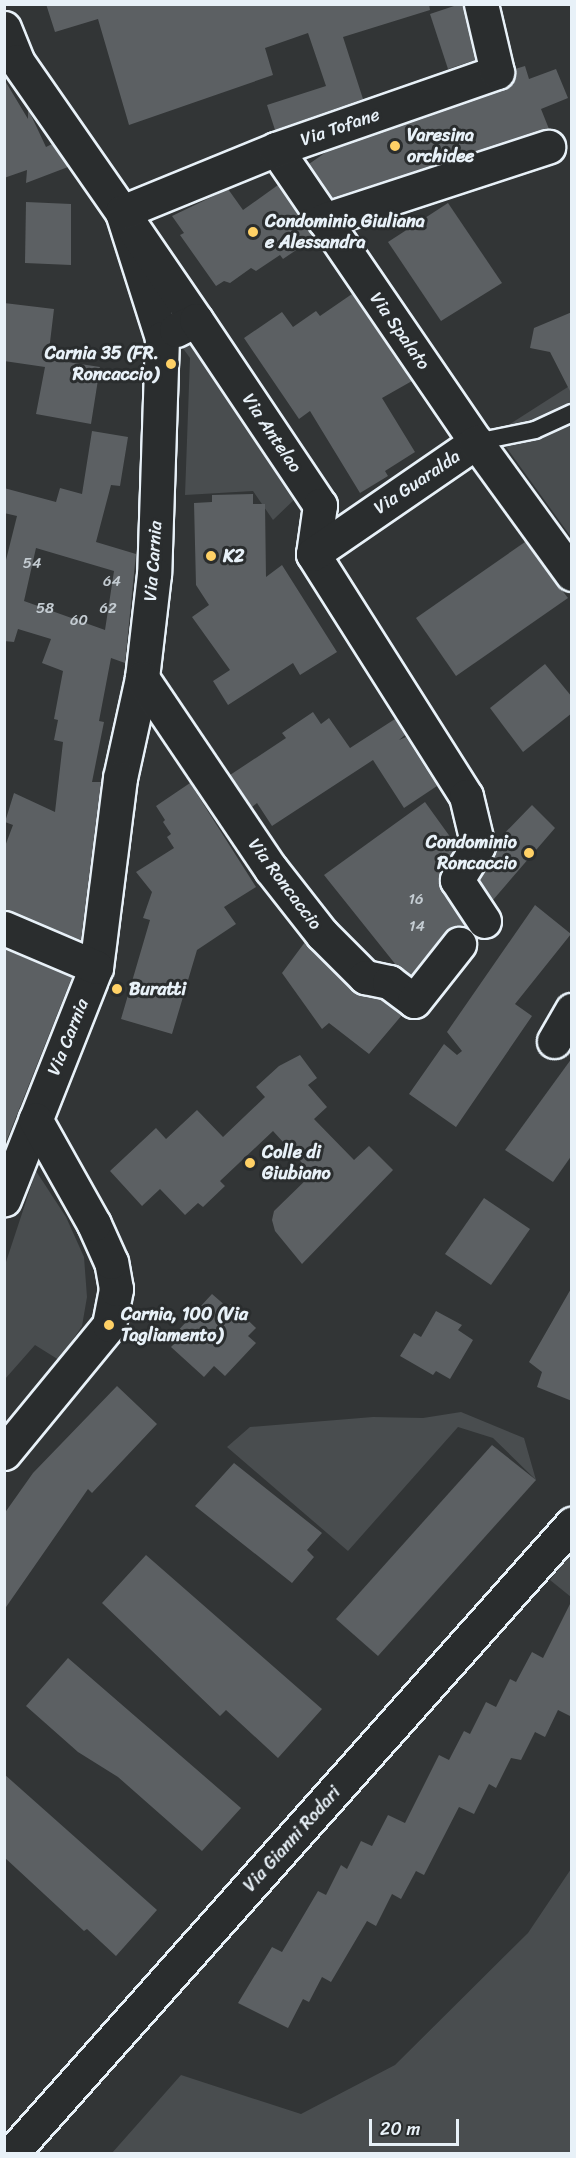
<!DOCTYPE html>
<html>
<head>
<meta charset="utf-8">
<style>
	body { margin:0 }
	#map { position:relative; width:576px; height:2158px; overflow:hidden; background:#323536; font-family:Sriracha,sans-serif }
	div>[style] { position:absolute }
	.green>* { inset:0; background:#494d4f }
	.building>* { inset:0; background:#5c6063 }
	.roads { filter:drop-shadow(2px 0 #e8f1f8) drop-shadow(-2px 0 #e8f1f8) drop-shadow(0 2px #e8f1f8) drop-shadow(0 -2px #e8f1f8) }
	.lane>* { height:16px; margin:-8px; padding:0 8px; transform-origin:8px; border-radius:8px; background:#2a2d2e }
	.street>* { height:33px; margin:-16.5px; padding:0 16.5px; transform-origin:16.5px; border-radius:16.5px; background:#2a2d2e }
	.dots>* { width:16px; height:16px; translate:-50% -50%; box-sizing:border-box; border:3px solid #2a2d2e; border-radius:50% }
	span { translate:-50% -50%; white-space:nowrap; text-align:center; line-height:1.15; -webkit-text-stroke:6px #2a2d2e; paint-order:stroke }
	.number-label { font-size:15px; color:#c5cdd3 }
	.number-label span { -webkit-text-stroke-width:0 }
	.street-label { font-size:18px; color:#e8f1f8 }
	.poi-label { font-size:18px; color:#e8f1f8; font-weight:700 }
	.left { translate:0 -50%; text-align:left }
	.right { translate:-100% -50%; text-align:right }
	.frame { position:absolute; inset:0; border:6px solid #e8f1f8; pointer-events:none }
	.scale { position:absolute; left:369px; top:2119px; width:90px; height:27px; box-sizing:border-box; border:3px solid #e8f1f8; border-top:0; padding-left:8px; font-size:18px; line-height:21px; white-space:nowrap; color:#e8f1f8; -webkit-text-stroke:4px #2a2d2e; paint-order:stroke }
</style>
</head>
<body>
<div id="map">
	<div class="green">
		<div style="clip-path:polygon(187px 336px,299px 495px,273px 520px,253px 491px,185px 495px,190px 358px,182px 347px)"></div>
		<div style="clip-path:polygon(571px 385px,571px 537px,496px 433px)"></div>
		<div style="clip-path:polygon(36px 1171px,66px 1217px,84px 1257px,87px 1297px,82px 1326px,59px 1360px,35px 1345px,5px 1379px,5px 1265px)"></div>
		<div style="clip-path:polygon(461px 1412px,524px 1438px,536px 1480px,493px 1438px,458px 1427px,348px 1551px,227px 1447px,250px 1427px,373px 1417px,423px 1418px)"></div>
		<div style="clip-path:polygon(571px 1553px,571px 1597px,550px 1580px)"></div>
		<div style="clip-path:polygon(571px 1869px,571px 2153px,112px 2153px,181px 2075px,301px 2114px,395px 2065px,528px 1933px)"></div>
	</div>
	<div class="building">
		<div style="clip-path:polygon(46px 4px,429px 4px,430px 10px,343px 37px,363px 99px,275px 130px,267px 105px,326px 86px,308px 33px,265px 48px,273px 75px,129px 125px,98px 19px,55px 32px)"></div>
		<div style="clip-path:polygon(460px 4px,463px 4px,475px 60px,448px 69px,430px 14px)"></div>
		<div style="clip-path:polygon(525px 66px,529px 79px,556px 69px,568px 98px,541px 109px,549px 129px,332px 198px,309px 164px,329px 150px,503px 90px,511px 84px,515px 69px)"></div>
		<div style="clip-path:polygon(4px 79px,28px 119px,28px 109px,30px 113px,46px 147px,52px 144px,68px 167px,26px 183px,27px 170px,4px 178px)"></div>
		<div style="clip-path:polygon(278px 185px,314px 238px,283px 259px,280px 255px,256px 271px,251px 268px,230px 283px,224px 281px,216px 286px,180px 235px,184px 233px,172px 216px,228px 189px,243px 210px)"></div>
		<div style="clip-path:polygon(26px 202px,71px 204px,71px 265px,25px 263px)"></div>
		<div style="clip-path:polygon(448px 203px,502px 283px,441px 321px,388px 242px)"></div>
		<div style="clip-path:polygon(352px 294px,412px 381px,382px 398px,415px 452px,385px 471px,388px 476px,360px 493px,310px 411px,299px 419px,244px 338px,282px 312px,293px 327px,316px 311px,320px 316px)"></div>
		<div style="clip-path:polygon(4px 303px,54px 309px,48px 359px,100px 367px,91px 424px,36px 414px,45px 367px,4px 361px)"></div>
		<div style="clip-path:polygon(572px 312px,572px 395px,550px 352px,530px 348px,534px 328px)"></div>
		<div style="clip-path:polygon(evenodd,92px 431px,128px 437px,120px 486px,111px 485px,96px 542px,136px 554px,125px 663px,111px 658px,99px 721px,104px 722px,92px 782px,101px 782px,81px 940px,4px 910px,4px 849px,13px 825px,5px 822px,14px 793px,55px 812px,63px 742px,54px 740px,58px 720px,54px 719px,63px 671px,42px 663px,51px 639px,18px 629px,14px 642px,4px 641px,4px 568px,17px 516px,4px 513px,4px 488px,56px 502px,60px 488px,82px 494px,92px 431px,36px 548px,114px 571px,105px 630px,24px 601px,36px 548px)"></div>
		<div style="clip-path:polygon(253px 494px,253px 504px,265px 504px,266px 577px,282px 565px,337px 652px,300px 675px,293px 663px,228px 705px,213px 681px,230px 670px,192px 617px,209px 605px,196px 585px,194px 503px,212px 502px,212px 495px)"></div>
		<div style="clip-path:polygon(525px 542px,568px 598px,456px 676px,416px 618px)"></div>
		<div style="clip-path:polygon(545px 664px,572px 697px,572px 713px,523px 752px,490px 708px)"></div>
		<div style="clip-path:polygon(313px 712px,321px 724px,329px 718px,350px 748px,395px 719px,405px 735px,399px 740px,406px 737px,437px 786px,404px 808px,373px 760px,272px 826px,257px 803px,252px 807px,230px 775px,286px 738px,282px 733px)"></div>
		<div style="clip-path:polygon(190px 783px,256px 887px,224px 907px,236px 924px,197px 950px,172px 1034px,121px 1019px,150px 920px,143px 918px,152px 892px,136px 872px,174px 848px,167px 837px,171px 834px,163px 822px,165px 820px,156px 806px)"></div>
		<div style="clip-path:polygon(425px 802px,456px 845px,438px 881px,465px 927px,453px 926px,445px 932px,411px 975px,396px 965px,324px 875px)"></div>
		<div style="clip-path:polygon(532px 805px,555px 828px,493px 900px,479px 880px,494px 855px,496px 842px)"></div>
		<div style="clip-path:polygon(535px 905px,571px 934px,515px 1004px,532px 1016px,456px 1127px,409px 1094px,444px 1044px,457px 1055px,462px 1051px,447px 1032px)"></div>
		<div style="clip-path:polygon(305px 942px,352px 990px,381px 999px,402px 1015px,369px 1054px,329px 1023px,322px 1029px,282px 973px)"></div>
		<div style="clip-path:polygon(4px 949px,72px 977px,4px 1147px)"></div>
		<div style="clip-path:polygon(300px 1055px,317px 1078px,308px 1085px,327px 1107px,314px 1119px,354px 1160px,369px 1146px,393px 1170px,302px 1264px,275px 1231px,272px 1220px,274px 1211px,312px 1174px,273px 1131px,220px 1181px,225px 1186px,203px 1207px,198px 1203px,185px 1215px,160px 1189px,142px 1206px,110px 1171px,156px 1128px,166px 1139px,197px 1110px,223px 1137px,265px 1097px,256px 1087px,279px 1066px)"></div>
		<div style="clip-path:polygon(572px 1058px,572px 1155px,553px 1182px,505px 1150px)"></div>
		<div style="clip-path:polygon(484px 1198px,530px 1229px,491px 1285px,445px 1254px)"></div>
		<div style="clip-path:polygon(572px 1287px,572px 1401px,537px 1387px,542px 1372px,529px 1362px)"></div>
		<div style="clip-path:polygon(212px 1294px,227px 1307px,231px 1304px,256px 1328px,248px 1336px,256px 1343px,225px 1376px,214px 1366px,204px 1377px,171px 1347px,179px 1339px,174px 1335px)"></div>
		<div style="clip-path:polygon(436px 1311px,462px 1325px,458px 1330px,473px 1340px,450px 1379px,436px 1371px,433px 1375px,400px 1356px,414px 1333px,421px 1337px)"></div>
		<div style="clip-path:polygon(117px 1386px,157px 1424px,92px 1493px,88px 1489px,4px 1610px,4px 1514px,33px 1473px)"></div>
		<div style="clip-path:polygon(492px 1445px,536px 1480px,378px 1656px,336px 1619px)"></div>
		<div style="clip-path:polygon(234px 1463px,322px 1533px,307px 1550px,314px 1557px,292px 1583px,195px 1506px)"></div>
		<div style="clip-path:polygon(146px 1555px,322px 1709px,278px 1758px,226px 1710px,220px 1716px,102px 1603px)"></div>
		<div style="clip-path:polygon(572px 1600px,572px 1717px,558px 1710px,545px 1737px,535px 1732px,521px 1760px,511px 1758px,496px 1788px,489px 1784px,474px 1814px,459px 1807px,424px 1875px,416px 1871px,401px 1899px,392px 1894px,376px 1926px,367px 1921px,331px 1982px,322px 1977px,309px 2002px,303px 1999px,288px 2028px,238px 2003px,272px 1947px,282px 1952px,318px 1891px,326px 1895px,341px 1865px,347px 1869px,361px 1841px,372px 1846px,388px 1815px,405px 1823px,439px 1755px,449px 1760px,464px 1731px,470px 1734px,486px 1702px,496px 1707px,510px 1679px,516px 1682px,532px 1652px,543px 1658px)"></div>
		<div style="clip-path:polygon(68px 1658px,241px 1808px,202px 1851px,118px 1777px,78px 1752px,26px 1706px)"></div>
		<div style="clip-path:polygon(4px 1774px,157px 1910px,116px 1956px,87px 1929px,84px 1931px,4px 1857px)"></div>
	</div>
	<div class="roads">
		<div class="lane">
			<div style="left:476px;top:442px;width:60px;rotate:-11.5deg"></div>
			<div style="left:535px;top:430px;width:41px;rotate:-24.7deg"></div>
		</div>
		<div class="street">
			<div style="left:4px;top:28px;width:35px;rotate:68deg"></div>
			<div style="left:17px;top:61px;width:184px;rotate:55.2deg"></div>
			<div style="left:122px;top:212px;width:132px;rotate:72.4deg"></div>
			<div style="left:162px;top:338px;width:236px;rotate:91.9deg"></div>
			<div style="left:154px;top:574px;width:105px;rotate:96.6deg"></div>
			<div style="left:142px;top:678px;width:102px;rotate:102.4deg"></div>
			<div style="left:120px;top:778px;width:191px;rotate:97.2deg"></div>
			<div style="left:96px;top:967px;width:250px;rotate:111.6deg"></div>
			<div style="left:276px;top:149px;width:355px;rotate:55.7deg"></div>
			<div style="left:324px;top:220px;width:236px;rotate:-18.1deg"></div>
			<div style="left:196px;top:320px;width:131px;rotate:-124.4deg"></div>
			<div style="left:122px;top:212px;width:166px;rotate:-22.2deg"></div>
			<div style="left:276px;top:149px;width:234px;rotate:-19.2deg"></div>
			<div style="left:497px;top:72px;width:70px;rotate:-103.2deg"></div>
			<div style="left:176px;top:330px;width:22px;rotate:-27deg"></div>
			<div style="left:196px;top:320px;width:223px;rotate:56.2deg"></div>
			<div style="left:320px;top:505px;width:49px;rotate:98.1deg"></div>
			<div style="left:313px;top:554px;width:286px;rotate:57.7deg"></div>
			<div style="left:466px;top:796px;width:51px;rotate:76.5deg"></div>
			<div style="left:478px;top:846px;width:40px;rotate:122deg"></div>
			<div style="left:457px;top:880px;width:49px;rotate:56.6deg"></div>
			<div style="left:313px;top:554px;width:198px;rotate:-34.5deg"></div>
			<div style="left:476px;top:442px;width:163px;rotate:54deg"></div>
			<div style="left:142px;top:678px;width:230px;rotate:56deg"></div>
			<div style="left:271px;top:869px;width:83px;rotate:51.9deg"></div>
			<div style="left:322px;top:934px;width:61px;rotate:45deg"></div>
			<div style="left:365px;top:977px;width:25px;rotate:12deg"></div>
			<div style="left:389px;top:982px;width:31px;rotate:37deg"></div>
			<div style="left:414px;top:1001px;width:73px;rotate:-51.7deg"></div>
			<div style="left:4px;top:928px;width:100px;rotate:23deg"></div>
			<div style="left:554px;top:1041px;width:36px;rotate:-60deg"></div>
			<div style="left:4px;top:1453px;width:166px;rotate:-50.6deg"></div>
			<div style="left:109px;top:1325px;width:37px;rotate:-79deg"></div>
			<div style="left:116px;top:1289px;width:27px;rotate:-100deg"></div>
			<div style="left:111px;top:1262px;width:42px;rotate:-114.1deg"></div>
			<div style="left:94px;top:1224px;width:120px;rotate:-119.3deg"></div>
			<div style="left:11px;top:2154px;width:844px;rotate:-48.32deg"></div>
		</div>
	</div>
	<div class="dots">
		<div style="left:395px;top:146px;background:#ffd166"></div>
		<div style="left:253px;top:232px;background:#ffd166"></div>
		<div style="left:171px;top:364px;background:#ffd166"></div>
		<div style="left:211px;top:556px;background:#ffd166"></div>
		<div style="left:529px;top:853px;background:#ffd166"></div>
		<div style="left:117px;top:989px;background:#ffd166"></div>
		<div style="left:250px;top:1163px;background:#ffd166"></div>
		<div style="left:109px;top:1325px;background:#ffd166"></div>
	</div>
	<div class="number-label">
		<span style="left:32px;top:564px">54</span>
		<span style="left:112px;top:582px">64</span>
		<span style="left:45px;top:609px">58</span>
		<span style="left:108px;top:609px">62</span>
		<span style="left:79px;top:621px">60</span>
		<span style="left:416px;top:900px">16</span>
		<span style="left:417px;top:927px">14</span>
	</div>
	<div class="street-label">
		<span style="left:340px;top:127px;rotate:-19deg">Via Tofane</span>
		<span style="left:400px;top:331px;rotate:55deg">Via Spalato</span>
		<span style="left:272px;top:433px;rotate:56deg">Via Antelao</span>
		<span style="left:417px;top:482px;rotate:-34deg">Via Guaralda</span>
		<span style="left:153px;top:561px;rotate:-86deg">Via Carnia</span>
		<span style="left:285px;top:884px;rotate:53deg">Via Roncaccio</span>
		<span style="left:68px;top:1037px;rotate:-68deg">Via Carnia</span>
		<span style="left:292px;top:1839px;rotate:-48deg">Via Gianni Rodari</span>
	</div>
	<div class="poi-label">
		<span class="left" style="left:407px;top:146px">Varesina<br>orchidee</span>
		<span class="left" style="left:265px;top:232px">Condominio Giuliana<br>e Alessandra</span>
		<span class="right" style="left:159px;top:364px">Carnia 35 (FR.<br>Roncaccio)</span>
		<span class="left" style="left:223px;top:556px">K2</span>
		<span class="right" style="left:517px;top:853px">Condominio<br>Roncaccio</span>
		<span class="left" style="left:129px;top:989px">Buratti</span>
		<span class="left" style="left:262px;top:1163px">Colle di<br>Giubiano</span>
		<span class="left" style="left:121px;top:1325px">Carnia, 100 (Via<br>Tagliamento)</span>
	</div>
	<div class="frame"></div>
	<div class="scale">20 m</div>
</div>
</body>
</html>
